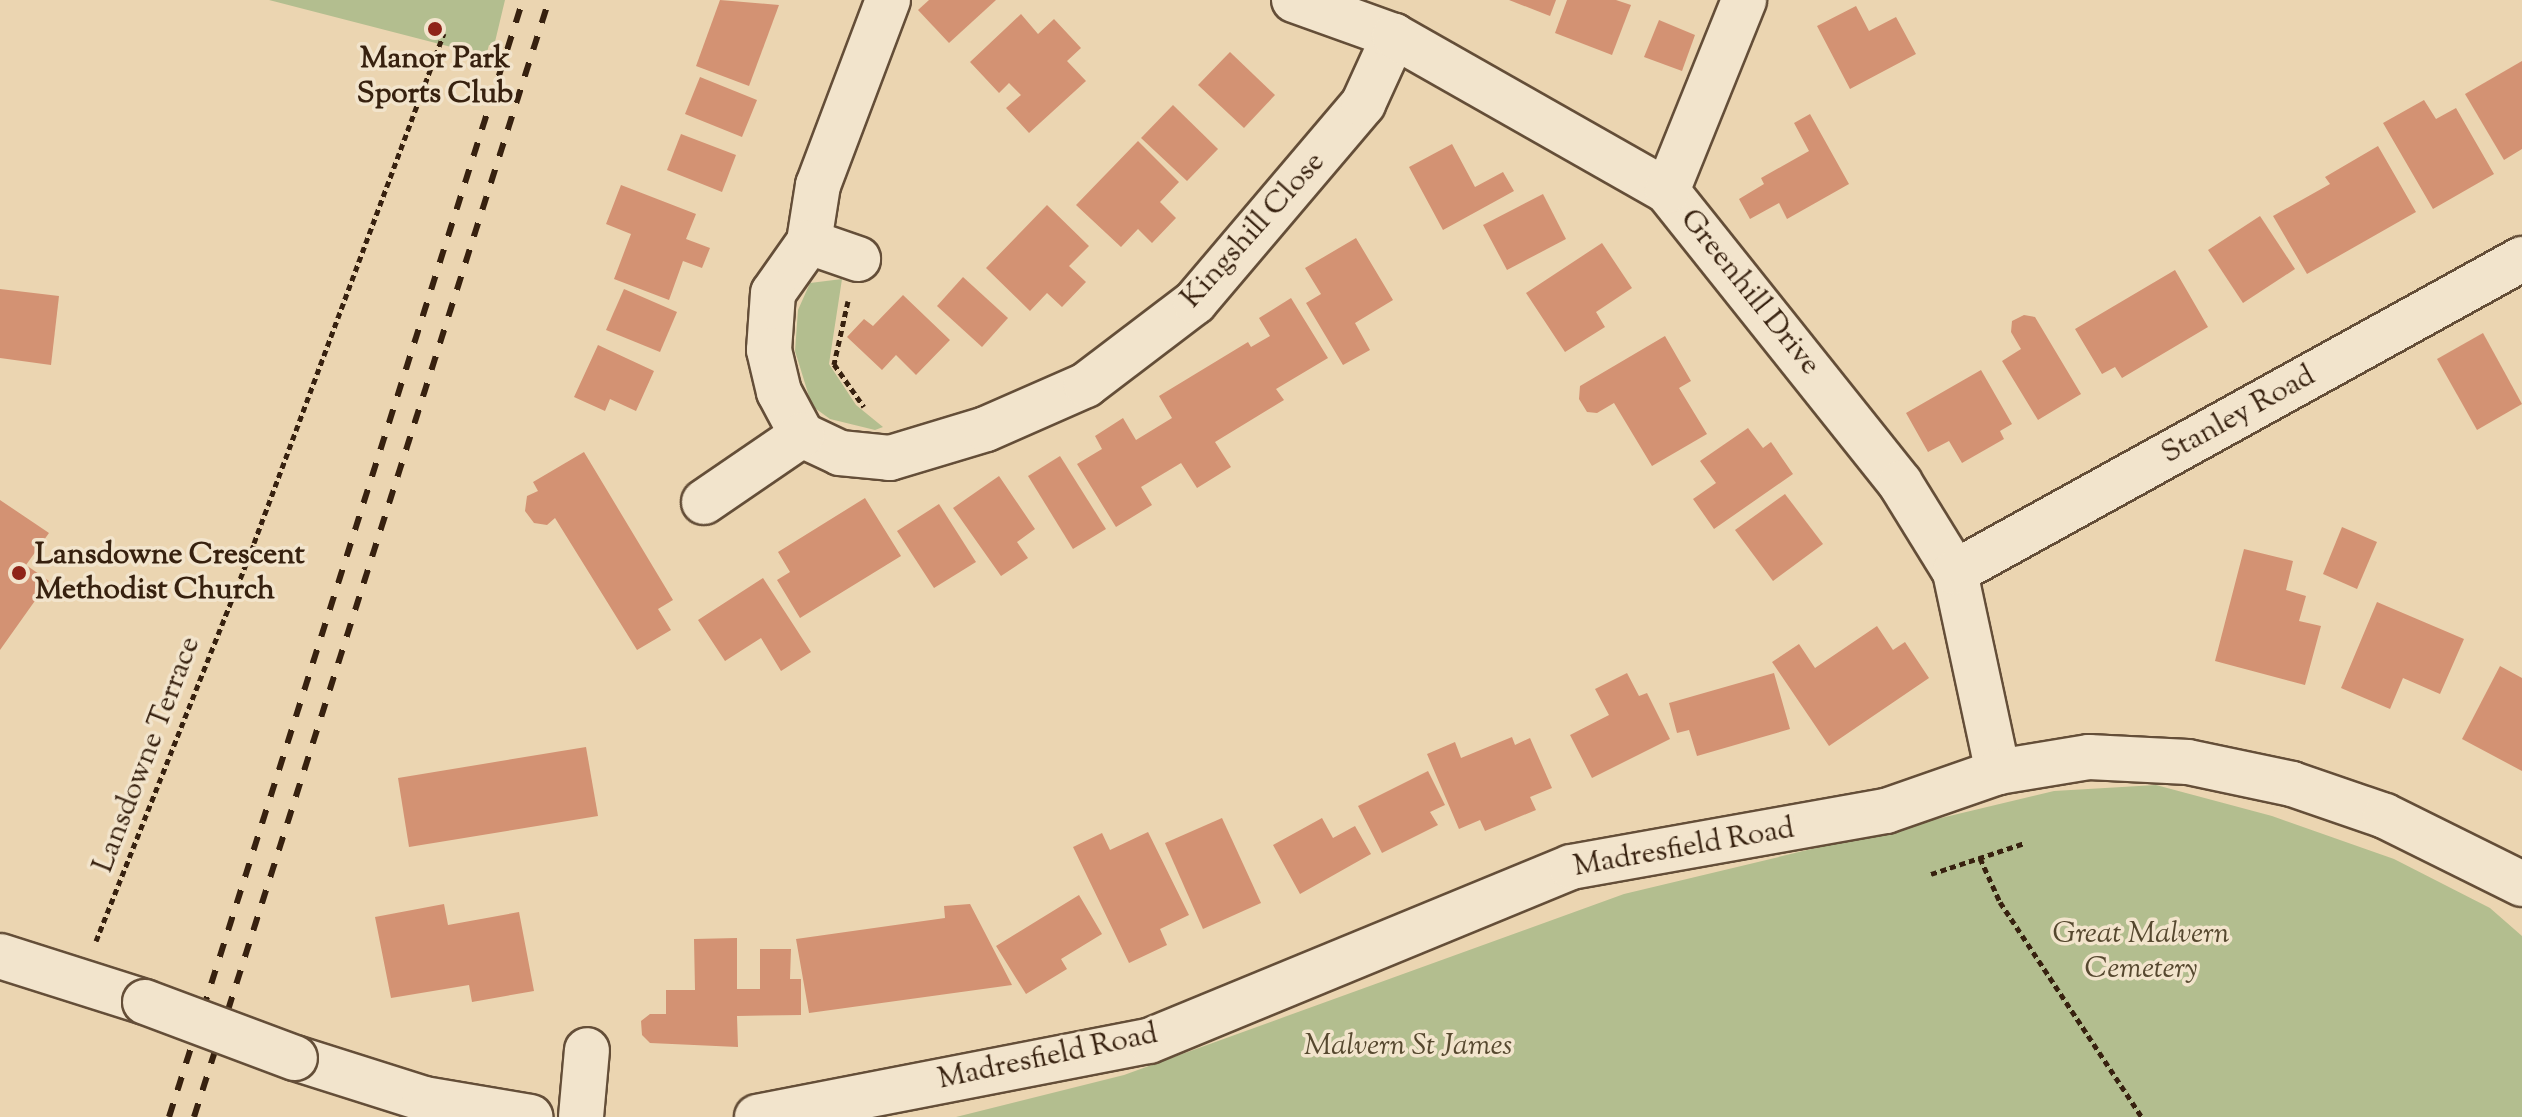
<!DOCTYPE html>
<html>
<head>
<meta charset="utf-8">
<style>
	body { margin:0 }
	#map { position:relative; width:2522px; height:1117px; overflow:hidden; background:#ebd5b1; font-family:"Sorts Mill Goudy",serif }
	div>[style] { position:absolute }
	.green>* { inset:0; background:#b3be8f }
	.building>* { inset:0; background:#d39273 }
	.path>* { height:5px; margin-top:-2.5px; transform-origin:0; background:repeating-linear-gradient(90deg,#37210f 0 6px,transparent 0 10px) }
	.roads { filter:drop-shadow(2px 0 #644e38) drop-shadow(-2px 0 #644e38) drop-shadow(0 2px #644e38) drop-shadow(0 -2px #644e38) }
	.minor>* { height:44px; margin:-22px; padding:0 22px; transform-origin:22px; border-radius:22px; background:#f2e4cc }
	.rail>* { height:6px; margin-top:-3px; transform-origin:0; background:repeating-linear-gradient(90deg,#37210f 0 14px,transparent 0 28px) }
	.bridges { filter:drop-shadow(2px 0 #644e38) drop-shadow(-2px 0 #644e38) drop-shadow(0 2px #644e38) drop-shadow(0 -2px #644e38) }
	.minor-bridge>* { height:44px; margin:-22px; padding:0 22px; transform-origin:22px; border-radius:22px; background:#f2e4cc }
	.dots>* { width:22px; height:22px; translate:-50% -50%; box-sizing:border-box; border:4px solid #f2e4cc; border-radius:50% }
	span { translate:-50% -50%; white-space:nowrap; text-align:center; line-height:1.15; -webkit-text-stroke:7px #f2e4cc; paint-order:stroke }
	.poi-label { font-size:30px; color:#37210f; font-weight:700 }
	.left { translate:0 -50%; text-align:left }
	.street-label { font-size:30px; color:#37210f }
	.park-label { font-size:30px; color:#56482f; font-style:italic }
</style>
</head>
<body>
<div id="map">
	<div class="green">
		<div style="clip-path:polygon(269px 0,505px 0,494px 46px,489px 45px,486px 56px)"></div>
		<div style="clip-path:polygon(842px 279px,829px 364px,856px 405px,883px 427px,875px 430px,830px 419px,812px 406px,795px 351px,798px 310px,810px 283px)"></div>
		<div style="clip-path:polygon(2156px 785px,2272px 816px,2394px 859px,2490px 908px,2522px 936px,2522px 1117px,956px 1117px,1124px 1075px,1624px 894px,2054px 791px)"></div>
	</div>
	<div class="building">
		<div style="clip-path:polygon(720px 0,779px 5px,749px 86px,696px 66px)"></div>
		<div style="clip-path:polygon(929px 0,996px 0,949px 43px,918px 10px)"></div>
		<div style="clip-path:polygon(1509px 0,1556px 0,1550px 16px)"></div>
		<div style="clip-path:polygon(1567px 0,1616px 0,1631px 5px,1612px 55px,1555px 33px)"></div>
		<div style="clip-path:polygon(1856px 6px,1869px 31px,1896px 17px,1916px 54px,1850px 89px,1817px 26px)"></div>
		<div style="clip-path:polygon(1021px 14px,1038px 34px,1054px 19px,1081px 48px,1067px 61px,1086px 81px,1029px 133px,1006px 108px,1021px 95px,1009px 83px,999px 93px,970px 62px)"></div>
		<div style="clip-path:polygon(1659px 20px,1695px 35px,1682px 71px,1644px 57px)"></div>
		<div style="clip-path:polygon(1230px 52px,1275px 95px,1244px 128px,1198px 85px)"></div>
		<div style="clip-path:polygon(2522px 61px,2522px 149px,2504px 160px,2465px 94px)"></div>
		<div style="clip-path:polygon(700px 77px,757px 100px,742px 137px,685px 114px)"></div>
		<div style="clip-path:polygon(2424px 100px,2436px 119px,2456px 108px,2494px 174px,2433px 209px,2383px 123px)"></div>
		<div style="clip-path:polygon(1173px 105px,1218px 149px,1187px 181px,1141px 138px)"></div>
		<div style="clip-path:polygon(1810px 114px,1849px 184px,1787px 219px,1779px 203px,1750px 219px,1739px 199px,1764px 184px,1761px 178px,1809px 151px,1794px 123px)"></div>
		<div style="clip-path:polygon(681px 134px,736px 155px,722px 192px,667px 170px)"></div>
		<div style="clip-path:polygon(1138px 141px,1179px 182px,1160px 202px,1176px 218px,1152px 243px,1138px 229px,1121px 247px,1076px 205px)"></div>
		<div style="clip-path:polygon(1452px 144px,1475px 187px,1503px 172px,1514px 191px,1443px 230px,1409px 167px)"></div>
		<div style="clip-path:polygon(2378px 146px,2416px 212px,2307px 274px,2273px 216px,2330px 184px,2325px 177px)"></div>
		<div style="clip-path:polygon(621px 185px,696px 214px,686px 239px,710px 248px,702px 268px,683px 261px,669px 300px,614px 279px,631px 234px,606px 224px)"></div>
		<div style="clip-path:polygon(1543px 194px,1566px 239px,1507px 270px,1483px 225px)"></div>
		<div style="clip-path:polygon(1047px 205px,1089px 246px,1069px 266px,1086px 282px,1062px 307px,1047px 293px,1030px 311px,986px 268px)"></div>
		<div style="clip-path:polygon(2260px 216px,2295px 269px,2243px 303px,2208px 250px)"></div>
		<div style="clip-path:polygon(1356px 238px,1393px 300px,1355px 323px,1370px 350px,1343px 365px,1306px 303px,1321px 294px,1305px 268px)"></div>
		<div style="clip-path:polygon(1602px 243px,1632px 288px,1596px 312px,1605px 327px,1565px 352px,1526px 293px)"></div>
		<div style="clip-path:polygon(2175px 270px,2208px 327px,2122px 378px,2115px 367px,2102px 374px,2075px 329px)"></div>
		<div style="clip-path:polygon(963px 277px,1008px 318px,982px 347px,937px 306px)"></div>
		<div style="clip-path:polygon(0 289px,59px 296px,51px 365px,0 358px)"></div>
		<div style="clip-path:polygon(624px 289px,677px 312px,660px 352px,606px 330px)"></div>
		<div style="clip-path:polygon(903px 295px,950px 340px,916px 375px,896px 355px,882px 370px,847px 337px,864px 319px,873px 326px)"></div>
		<div style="clip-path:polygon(1291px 298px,1328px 358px,1276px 389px,1284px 400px,1215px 442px,1231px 467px,1197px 488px,1181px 463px,1141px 487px,1152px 505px,1116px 527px,1077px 464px,1102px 449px,1095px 436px,1123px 418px,1136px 440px,1172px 418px,1159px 396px,1248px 342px,1251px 347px,1270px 336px,1259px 318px)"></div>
		<div style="clip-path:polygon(2024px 315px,2035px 317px,2081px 394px,2038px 420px,2002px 361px,2021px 349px,2011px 332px,2012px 321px)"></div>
		<div style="clip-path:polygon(2483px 333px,2522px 404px,2477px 430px,2437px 359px)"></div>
		<div style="clip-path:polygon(1665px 336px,1691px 381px,1679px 388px,1707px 434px,1652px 466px,1614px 403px,1597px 413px,1587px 412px,1579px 399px,1580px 386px)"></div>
		<div style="clip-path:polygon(598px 345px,654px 371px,636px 411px,610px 399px,605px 411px,574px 397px)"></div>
		<div style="clip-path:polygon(1981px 370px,2012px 424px,2000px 431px,2004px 439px,1962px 463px,1949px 441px,1928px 452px,1906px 413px)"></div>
		<div style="clip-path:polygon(1748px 428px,1763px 448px,1771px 442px,1793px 474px,1714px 529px,1693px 499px,1716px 483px,1700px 461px)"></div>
		<div style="clip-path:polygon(584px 452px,673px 600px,658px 609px,671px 630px,637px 650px,555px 518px,547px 525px,534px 523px,525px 511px,527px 496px,538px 491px,533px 482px)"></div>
		<div style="clip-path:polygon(1060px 456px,1106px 529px,1073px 549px,1028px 476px)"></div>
		<div style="clip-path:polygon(999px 476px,1035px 529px,1017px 542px,1028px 558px,1001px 576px,953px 508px)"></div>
		<div style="clip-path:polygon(1785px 494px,1823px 544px,1773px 581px,1735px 530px)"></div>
		<div style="clip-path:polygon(865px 498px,901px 556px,800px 618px,777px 580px,790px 572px,778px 552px)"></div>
		<div style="clip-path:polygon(0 500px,49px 533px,26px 565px,49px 581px,0 650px)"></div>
		<div style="clip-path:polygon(939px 504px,976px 562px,934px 588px,897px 531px)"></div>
		<div style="clip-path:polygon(2342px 527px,2377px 542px,2357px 589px,2323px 574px)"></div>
		<div style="clip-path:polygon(2244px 549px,2293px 561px,2286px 590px,2306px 596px,2299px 621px,2321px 626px,2305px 685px,2215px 661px)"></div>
		<div style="clip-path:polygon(763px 578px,811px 652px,781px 671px,761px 638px,725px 661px,698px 620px)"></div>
		<div style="clip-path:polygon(2377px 602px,2464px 639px,2440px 694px,2403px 678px,2390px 709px,2341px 688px)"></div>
		<div style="clip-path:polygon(1877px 626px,1893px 650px,1905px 642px,1929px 678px,1829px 746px,1772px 662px,1799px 644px,1815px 668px)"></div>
		<div style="clip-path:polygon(2500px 666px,2522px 678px,2522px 771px,2462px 739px)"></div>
		<div style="clip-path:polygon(1627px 673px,1639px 696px,1647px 693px,1670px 739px,1592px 778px,1570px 735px,1609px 715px,1595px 689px)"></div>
		<div style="clip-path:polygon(1774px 673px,1790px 729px,1697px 756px,1689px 730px,1677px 733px,1669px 703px)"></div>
		<div style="clip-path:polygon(1512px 737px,1515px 745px,1530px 738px,1552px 788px,1530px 797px,1536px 810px,1485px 831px,1480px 820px,1459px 829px,1427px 754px,1455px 742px,1461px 758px)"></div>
		<div style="clip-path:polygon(586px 747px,598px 816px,409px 847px,398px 778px)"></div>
		<div style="clip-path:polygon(1428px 771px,1445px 805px,1430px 812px,1438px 825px,1382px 853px,1358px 806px)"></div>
		<div style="clip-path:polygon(1222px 818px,1261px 903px,1203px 929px,1165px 843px)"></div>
		<div style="clip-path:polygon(1322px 818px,1333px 838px,1355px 826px,1371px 854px,1300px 894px,1273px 845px)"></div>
		<div style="clip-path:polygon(1148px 832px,1189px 915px,1160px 929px,1167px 945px,1129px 963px,1073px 847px,1102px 833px,1110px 850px)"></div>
		<div style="clip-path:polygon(1079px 895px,1102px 934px,1061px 959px,1067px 969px,1026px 994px,996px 946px)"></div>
		<div style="clip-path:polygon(444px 904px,448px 925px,519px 912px,534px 991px,472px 1002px,469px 985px,391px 998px,375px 917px)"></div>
		<div style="clip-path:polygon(970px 904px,1012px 985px,809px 1013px,796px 939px,945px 918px,944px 906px)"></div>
		<div style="clip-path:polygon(737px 938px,737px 989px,760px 989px,760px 949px,791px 949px,790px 979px,801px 979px,801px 1015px,737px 1016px,738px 1047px,650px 1043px,642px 1035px,641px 1021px,650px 1014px,666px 1014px,666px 990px,695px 990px,694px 939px)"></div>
	</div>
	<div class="path">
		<div style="left:848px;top:301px;width:65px;rotate:102.5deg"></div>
		<div style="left:834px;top:364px;width:52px;rotate:55.1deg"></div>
		<div style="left:1980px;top:858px;width:48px;rotate:65.6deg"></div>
		<div style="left:2000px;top:902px;width:258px;rotate:56.6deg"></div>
		<div style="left:1931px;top:874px;width:99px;rotate:-18.3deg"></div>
		<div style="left:96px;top:941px;width:428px;rotate:-68.3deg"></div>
		<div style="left:254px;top:543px;width:544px;rotate:-69.57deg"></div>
	</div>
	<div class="roads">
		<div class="minor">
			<div style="left:888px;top:0;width:198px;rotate:110.7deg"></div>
			<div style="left:818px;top:185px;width:58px;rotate:99deg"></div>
			<div style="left:809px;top:242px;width:62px;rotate:125.2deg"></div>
			<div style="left:773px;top:293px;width:57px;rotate:94deg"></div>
			<div style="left:769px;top:350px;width:43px;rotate:76.6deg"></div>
			<div style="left:779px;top:392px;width:49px;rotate:61.9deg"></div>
			<div style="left:802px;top:435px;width:42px;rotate:25.3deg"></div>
			<div style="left:840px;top:453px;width:50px;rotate:5.7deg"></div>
			<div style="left:890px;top:458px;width:100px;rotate:-16.8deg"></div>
			<div style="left:986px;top:429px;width:109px;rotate:-23.7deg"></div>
			<div style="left:1086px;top:385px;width:137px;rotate:-37.3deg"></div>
			<div style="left:1195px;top:302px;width:260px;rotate:-49.7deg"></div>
			<div style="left:1363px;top:104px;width:75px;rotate:-65.5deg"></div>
			<div style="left:1294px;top:0;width:106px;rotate:19.8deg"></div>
			<div style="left:1394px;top:36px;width:314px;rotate:29.6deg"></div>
			<div style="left:1667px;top:191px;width:374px;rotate:51.4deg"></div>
			<div style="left:1900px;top:483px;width:105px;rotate:58.3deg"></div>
			<div style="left:1955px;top:572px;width:205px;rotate:77.9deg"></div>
			<div style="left:1667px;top:191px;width:206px;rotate:-68deg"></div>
			<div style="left:809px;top:242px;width:52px;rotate:19.1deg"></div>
			<div style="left:704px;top:502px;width:119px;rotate:-34.4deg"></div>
			<div style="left:1955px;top:572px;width:648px;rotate:-28.9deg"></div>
			<div style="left:0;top:956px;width:152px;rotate:17.6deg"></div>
			<div style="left:295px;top:1058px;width:135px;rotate:17.6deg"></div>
			<div style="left:424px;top:1099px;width:108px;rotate:9.6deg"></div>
			<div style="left:581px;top:1117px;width:67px;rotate:-84.9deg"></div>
			<div style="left:757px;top:1117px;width:399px;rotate:-11deg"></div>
			<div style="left:1149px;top:1041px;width:456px;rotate:-22.4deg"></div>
			<div style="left:1571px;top:867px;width:320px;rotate:-10.1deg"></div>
			<div style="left:1886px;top:811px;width:119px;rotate:-19.2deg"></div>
			<div style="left:1998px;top:772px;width:92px;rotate:-9.4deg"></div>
			<div style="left:2089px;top:757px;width:99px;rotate:2.9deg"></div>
			<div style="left:2188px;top:762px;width:106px;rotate:11.9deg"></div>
			<div style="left:2292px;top:784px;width:98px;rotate:19deg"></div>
			<div style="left:2385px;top:816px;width:153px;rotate:26.4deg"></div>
		</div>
	</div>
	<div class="rail">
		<div style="left:169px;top:1117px;width:1172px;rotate:-72.42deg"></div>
		<div style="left:194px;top:1117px;width:1172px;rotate:-72.37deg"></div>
	</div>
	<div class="bridges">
		<div class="minor-bridge">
			<div style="left:145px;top:1002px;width:160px;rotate:20.5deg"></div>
		</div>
	</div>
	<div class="dots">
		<div style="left:435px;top:29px;background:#8f2418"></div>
		<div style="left:19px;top:573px;background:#8f2418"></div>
	</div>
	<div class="poi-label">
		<span style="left:435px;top:77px">Manor Park<br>Sports Club</span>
		<span class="left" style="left:35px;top:573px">Lansdowne Crescent<br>Methodist Church</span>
	</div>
	<div class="street-label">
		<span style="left:1254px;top:231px;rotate:-48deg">Kingshill Close</span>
		<span style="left:1749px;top:293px;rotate:51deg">Greenhill Drive</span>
		<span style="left:2239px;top:416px;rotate:-29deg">Stanley Road</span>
		<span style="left:148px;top:755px;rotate:-69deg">Lansdowne Terrace</span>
		<span style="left:1684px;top:849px;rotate:-10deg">Madresfield Road</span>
		<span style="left:1048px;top:1058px;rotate:-12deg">Madresfield Road</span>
	</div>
	<div class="park-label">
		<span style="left:2141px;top:952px">Great Malvern<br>Cemetery</span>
		<span style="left:1408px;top:1047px">Malvern St James</span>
	</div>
</div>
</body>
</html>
